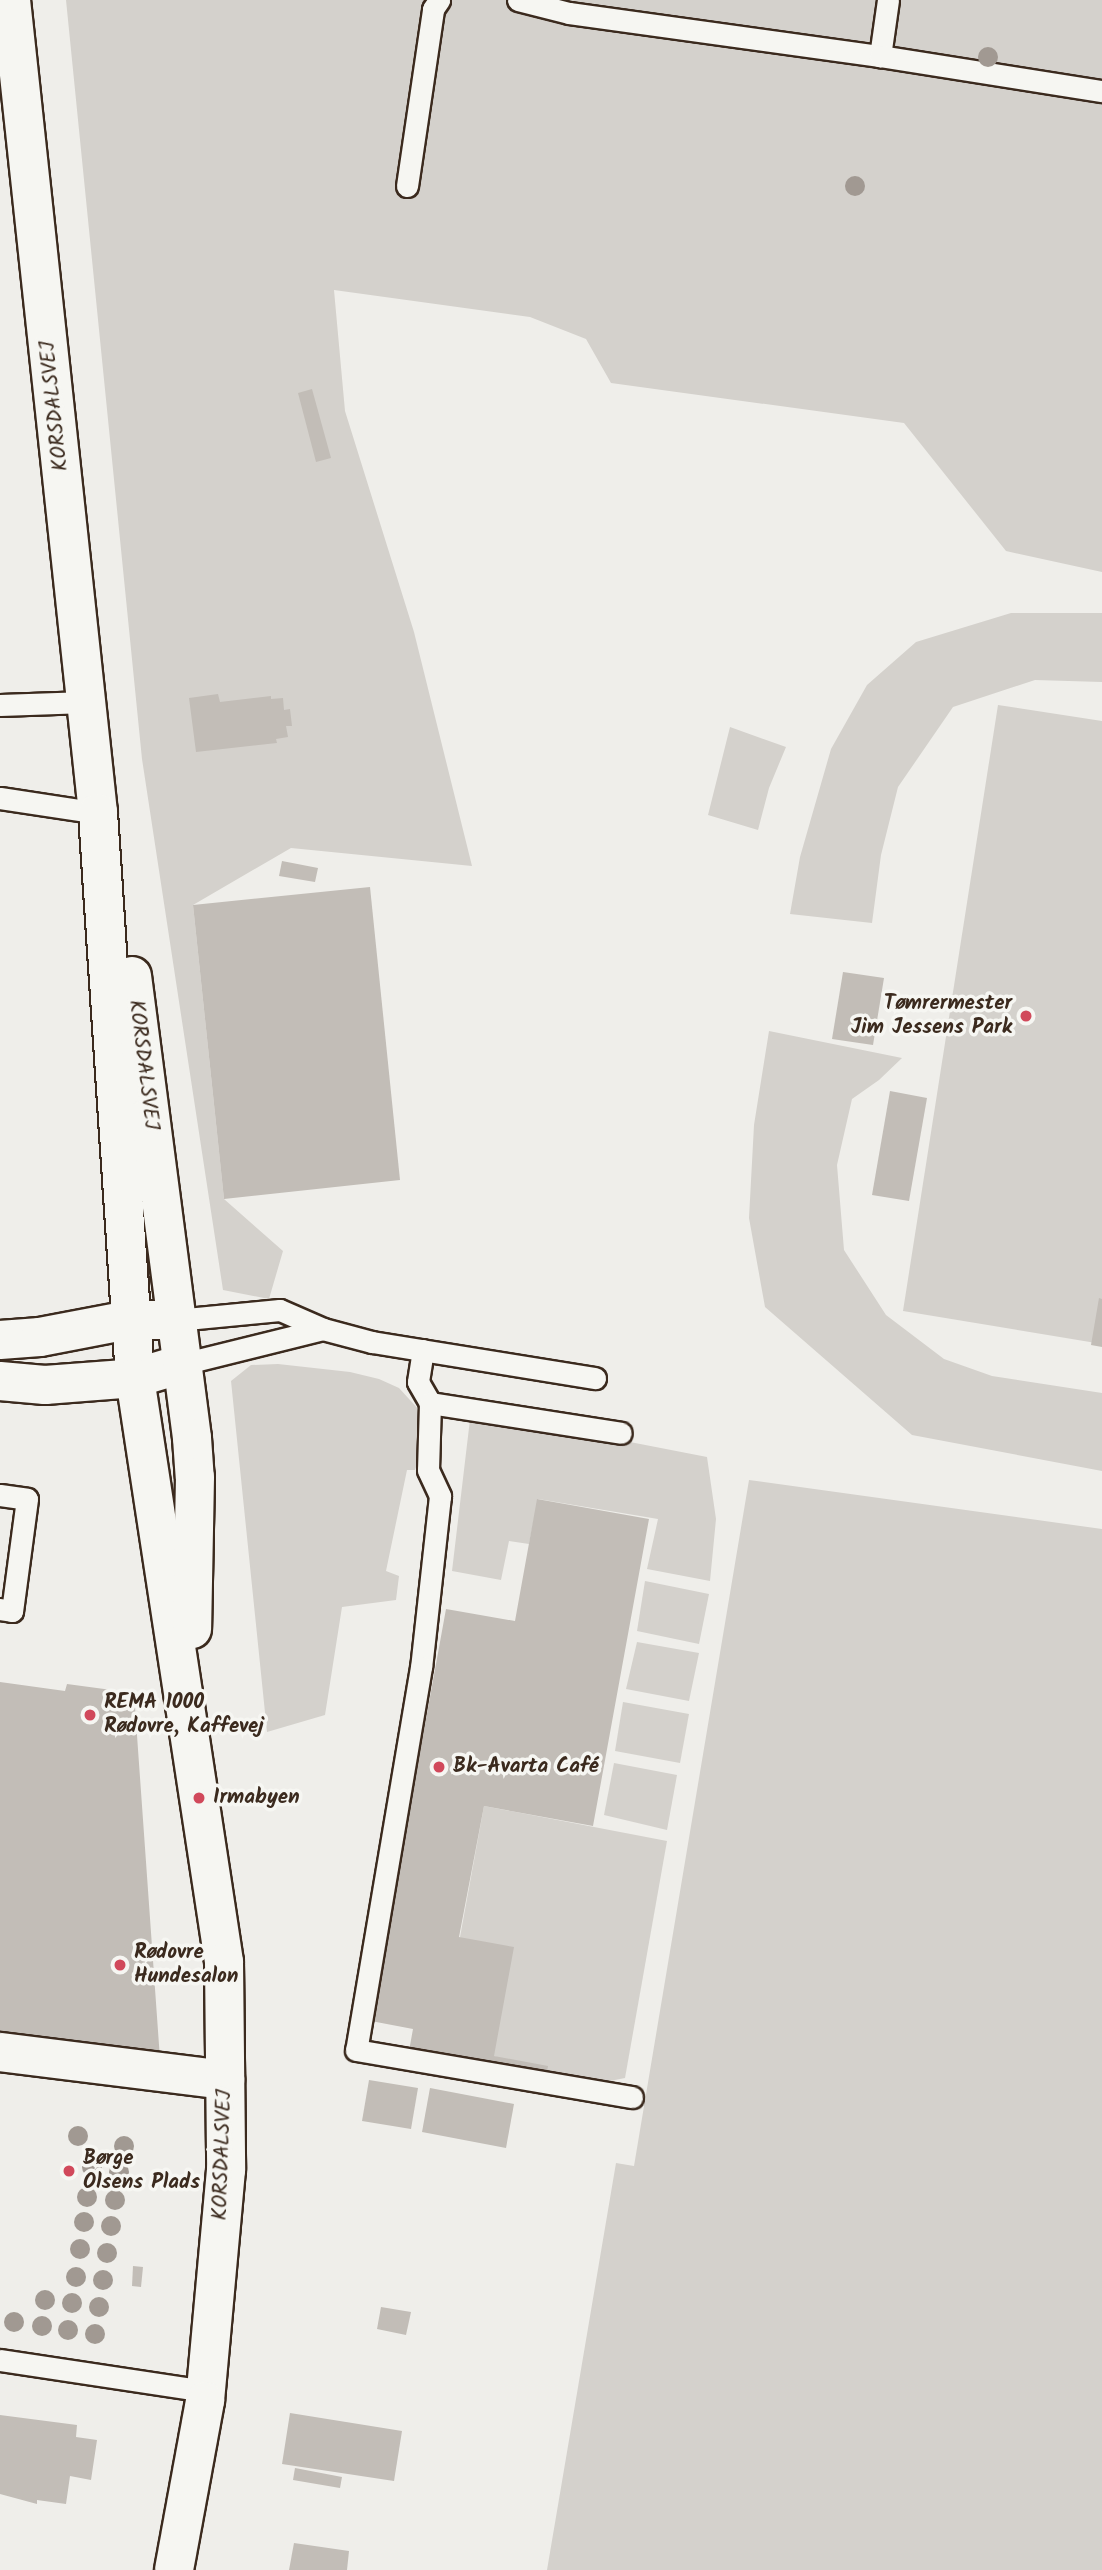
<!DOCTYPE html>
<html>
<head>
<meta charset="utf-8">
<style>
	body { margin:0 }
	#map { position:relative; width:1102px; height:2570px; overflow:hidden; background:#efeeea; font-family:Kalam,sans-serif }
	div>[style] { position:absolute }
	.green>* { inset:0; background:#d4d1cc }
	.building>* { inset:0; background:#c2bdb7 }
	.roads { filter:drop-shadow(2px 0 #3b2a1e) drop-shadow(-2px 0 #3b2a1e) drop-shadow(0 2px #3b2a1e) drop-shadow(0 -2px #3b2a1e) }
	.service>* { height:21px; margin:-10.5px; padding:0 10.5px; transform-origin:10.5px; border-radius:10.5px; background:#f6f6f2 }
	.minor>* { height:38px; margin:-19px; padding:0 19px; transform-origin:19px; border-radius:19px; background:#f6f6f2 }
	.tertiary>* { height:38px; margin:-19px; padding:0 19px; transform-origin:19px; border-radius:19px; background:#f6f6f2 }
	.trees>* { width:20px; height:20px; margin:-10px; border-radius:50%; background:#a19992 }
	.dots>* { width:19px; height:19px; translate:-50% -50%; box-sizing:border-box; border:4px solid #f6f6f2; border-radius:50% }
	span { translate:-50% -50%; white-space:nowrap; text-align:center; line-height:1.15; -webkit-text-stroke:7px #f6f6f2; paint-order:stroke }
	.street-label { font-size:21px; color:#3b2a1e }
	.poi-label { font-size:21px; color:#3b2a1e; font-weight:700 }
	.right { translate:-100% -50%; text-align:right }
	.left { translate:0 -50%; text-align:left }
</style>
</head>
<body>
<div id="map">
	<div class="green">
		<div style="clip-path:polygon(66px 0,1102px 0,1102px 572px,1006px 551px,904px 423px,611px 383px,586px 339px,530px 317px,334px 290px,345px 411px,414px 632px,472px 866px,291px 848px,193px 905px,224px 1199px,283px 1251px,269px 1299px,223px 1290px,142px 759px)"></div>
		<div style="clip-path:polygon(1011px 613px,1102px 613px,1102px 682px,1035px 680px,953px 707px,898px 787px,881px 855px,872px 923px,790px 914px,800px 857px,831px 749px,867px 685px,916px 642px)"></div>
		<div style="clip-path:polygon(998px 705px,1102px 721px,1102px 1344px,903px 1311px)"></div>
		<div style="clip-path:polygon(730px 727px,786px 747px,769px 788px,758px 830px,708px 815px)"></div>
		<div style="clip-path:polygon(769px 1031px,902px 1058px,879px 1080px,852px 1099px,837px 1165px,844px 1250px,886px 1315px,944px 1359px,992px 1376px,1102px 1393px,1102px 1471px,912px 1435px,765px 1307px,749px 1218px,754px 1125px)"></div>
		<div style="clip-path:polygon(278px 1364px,350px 1372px,379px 1379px,399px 1388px,420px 1411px,423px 1448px,415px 1470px,407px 1470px,386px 1571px,399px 1576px,396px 1600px,342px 1607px,325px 1715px,267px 1732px,231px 1381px,251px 1365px)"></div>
		<div style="clip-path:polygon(471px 1411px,707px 1457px,716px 1519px,710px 1581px,647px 1569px,658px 1519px,538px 1499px,529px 1544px,509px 1541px,501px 1580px,452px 1571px)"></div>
		<div style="clip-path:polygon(749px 1480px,1102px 1529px,1102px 2570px,547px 2570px,616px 2163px,634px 2166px)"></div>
		<div style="clip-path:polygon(645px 1581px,709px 1594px,699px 1644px,637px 1631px)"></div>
		<div style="clip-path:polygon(637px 1642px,699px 1653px,689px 1701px,626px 1689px)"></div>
		<div style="clip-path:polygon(623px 1702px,689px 1714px,680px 1763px,615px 1751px)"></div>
		<div style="clip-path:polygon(614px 1763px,677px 1775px,667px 1830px,604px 1815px)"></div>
		<div style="clip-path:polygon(484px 1806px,667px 1841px,625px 2078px,605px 2082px,546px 2077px,494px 2056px,460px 1937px)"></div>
	</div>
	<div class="building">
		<div style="clip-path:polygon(312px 389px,331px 458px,316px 462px,298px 393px)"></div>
		<div style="clip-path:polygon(218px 694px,220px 702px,271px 696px,271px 699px,283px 698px,284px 710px,290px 709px,292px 726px,286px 726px,288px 737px,276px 739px,277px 743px,196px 752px,189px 698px)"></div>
		<div style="clip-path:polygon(282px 861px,318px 868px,315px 882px,279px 876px)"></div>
		<div style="clip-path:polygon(370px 887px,400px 1180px,224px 1199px,193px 905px)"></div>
		<div style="clip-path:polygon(843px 972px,884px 978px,873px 1045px,832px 1039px)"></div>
		<div style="clip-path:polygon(890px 1091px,927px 1098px,909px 1201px,872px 1195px)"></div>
		<div style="clip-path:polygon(1099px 1298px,1102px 1299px,1102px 1347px,1091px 1345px)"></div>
		<div style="clip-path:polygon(537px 1499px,649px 1519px,593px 1826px,484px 1806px,459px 1937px,514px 1947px,494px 2056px,548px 2066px,546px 2077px,409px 2051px,413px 2029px,371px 2021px,446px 1609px,515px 1621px)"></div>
		<div style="clip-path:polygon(0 1682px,65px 1691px,67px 1684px,134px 1693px,160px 2059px,0 2037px)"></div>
		<div style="clip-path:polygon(369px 2080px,418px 2088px,411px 2129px,362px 2121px)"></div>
		<div style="clip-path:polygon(430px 2088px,514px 2104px,506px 2148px,422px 2132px)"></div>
		<div style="clip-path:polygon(133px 2266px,143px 2267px,141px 2287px,132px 2286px)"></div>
		<div style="clip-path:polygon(381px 2307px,411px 2312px,406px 2335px,377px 2329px)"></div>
		<div style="clip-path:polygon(290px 2413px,402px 2431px,394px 2481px,282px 2464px)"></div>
		<div style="clip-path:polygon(0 2415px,77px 2425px,76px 2437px,97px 2440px,91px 2480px,70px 2476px,66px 2504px,37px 2500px,37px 2504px,0 2494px)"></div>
		<div style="clip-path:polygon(295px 2468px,342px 2477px,340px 2488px,293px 2480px)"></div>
		<div style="clip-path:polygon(294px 2543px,349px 2551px,347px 2570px,289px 2570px)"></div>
	</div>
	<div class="roads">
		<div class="service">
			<div style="left:518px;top:0;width:53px;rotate:14.3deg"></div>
			<div style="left:569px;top:13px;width:314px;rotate:7.9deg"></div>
			<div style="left:888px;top:0;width:57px;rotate:98.1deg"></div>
			<div style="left:880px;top:56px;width:225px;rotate:9deg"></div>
			<div style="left:407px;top:186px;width:179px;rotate:-81.6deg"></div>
			<div style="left:433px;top:9px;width:11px;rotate:-56deg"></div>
			<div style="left:0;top:705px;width:86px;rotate:-2deg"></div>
			<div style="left:0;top:798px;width:99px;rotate:8.7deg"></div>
			<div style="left:176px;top:1320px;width:104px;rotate:-5.5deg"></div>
			<div style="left:280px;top:1310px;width:47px;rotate:23.8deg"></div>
			<div style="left:323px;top:1329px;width:51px;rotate:14.9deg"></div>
			<div style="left:372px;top:1342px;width:226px;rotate:9.2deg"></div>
			<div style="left:423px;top:1350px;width:32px;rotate:99deg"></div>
			<div style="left:418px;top:1382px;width:24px;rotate:60deg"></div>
			<div style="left:430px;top:1403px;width:67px;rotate:91.7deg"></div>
			<div style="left:428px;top:1470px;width:29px;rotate:65deg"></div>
			<div style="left:440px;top:1496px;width:172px;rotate:96.3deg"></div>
			<div style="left:421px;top:1667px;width:388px;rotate:99.6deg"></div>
			<div style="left:356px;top:2050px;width:280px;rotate:9.7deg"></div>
			<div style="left:182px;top:1364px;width:145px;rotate:-13.9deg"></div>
			<div style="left:430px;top:1403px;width:193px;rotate:8.9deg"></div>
			<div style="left:0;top:1495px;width:27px;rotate:8deg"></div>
			<div style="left:27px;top:1499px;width:113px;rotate:97.6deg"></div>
			<div style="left:12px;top:1611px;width:12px;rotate:-171deg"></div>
			<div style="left:0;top:2360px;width:208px;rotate:8.6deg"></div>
		</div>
		<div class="minor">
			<div style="left:0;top:1340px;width:40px;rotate:-4.3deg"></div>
			<div style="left:40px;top:1337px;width:91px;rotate:-10.8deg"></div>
			<div style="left:129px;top:1320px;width:47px"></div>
			<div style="left:0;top:1381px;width:45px;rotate:5.1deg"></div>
			<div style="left:45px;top:1385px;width:90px;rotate:-4.4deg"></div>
			<div style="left:135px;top:1378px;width:49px;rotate:-16.6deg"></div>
			<div style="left:0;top:2052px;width:227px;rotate:7.1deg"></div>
		</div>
		<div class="tertiary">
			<div style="left:11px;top:0;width:818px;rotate:83.89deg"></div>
			<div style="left:98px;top:813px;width:566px;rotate:86.25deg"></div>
			<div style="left:135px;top:1378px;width:591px;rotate:81.33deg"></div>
			<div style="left:224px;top:1962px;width:208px;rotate:89.4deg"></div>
			<div style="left:226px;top:2170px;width:232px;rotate:95.2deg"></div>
			<div style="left:205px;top:2401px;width:172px;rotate:100.4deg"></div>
			<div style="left:132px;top:976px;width:466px;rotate:82.6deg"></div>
			<div style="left:192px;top:1438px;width:39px;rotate:86deg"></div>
			<div style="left:195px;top:1477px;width:152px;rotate:91.1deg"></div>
		</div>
	</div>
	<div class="trees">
		<div style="left:988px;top:57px"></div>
		<div style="left:855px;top:186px"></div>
		<div style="left:78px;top:2136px"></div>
		<div style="left:124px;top:2146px"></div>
		<div style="left:92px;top:2167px"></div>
		<div style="left:119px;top:2172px"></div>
		<div style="left:87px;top:2197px"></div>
		<div style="left:115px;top:2200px"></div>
		<div style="left:84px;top:2222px"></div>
		<div style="left:111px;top:2226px"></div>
		<div style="left:80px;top:2249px"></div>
		<div style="left:107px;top:2253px"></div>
		<div style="left:76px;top:2277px"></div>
		<div style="left:103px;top:2280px"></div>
		<div style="left:45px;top:2300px"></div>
		<div style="left:72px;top:2303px"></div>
		<div style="left:99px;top:2307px"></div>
		<div style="left:14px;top:2322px"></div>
		<div style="left:42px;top:2326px"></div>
		<div style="left:68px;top:2330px"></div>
		<div style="left:95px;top:2334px"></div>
	</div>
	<div class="dots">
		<div style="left:1026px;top:1016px;background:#d1495b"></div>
		<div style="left:90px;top:1715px;background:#d1495b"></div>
		<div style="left:439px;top:1767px;background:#d1495b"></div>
		<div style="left:199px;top:1798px;background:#d1495b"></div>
		<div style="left:120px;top:1965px;background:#d1495b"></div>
		<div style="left:69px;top:2171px;background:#d1495b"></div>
	</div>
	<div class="street-label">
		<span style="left:55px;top:406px;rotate:-96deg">KORSDALSVEJ</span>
		<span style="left:143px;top:1065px;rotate:83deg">KORSDALSVEJ</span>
		<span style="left:223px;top:2155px;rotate:-88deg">KORSDALSVEJ</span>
	</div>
	<div class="poi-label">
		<span class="right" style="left:1012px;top:1016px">Tømrermester<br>Jim Jessens Park</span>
		<span class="left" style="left:104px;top:1715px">REMA 1000<br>Rødovre, Kaffevej</span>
		<span class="left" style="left:453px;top:1767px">Bk-Avarta Café</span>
		<span class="left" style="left:213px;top:1798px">Irmabyen</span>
		<span class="left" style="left:134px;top:1965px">Rødovre<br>Hundesalon</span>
		<span class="left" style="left:83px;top:2171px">Børge<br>Olsens Plads</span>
	</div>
</div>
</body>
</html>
